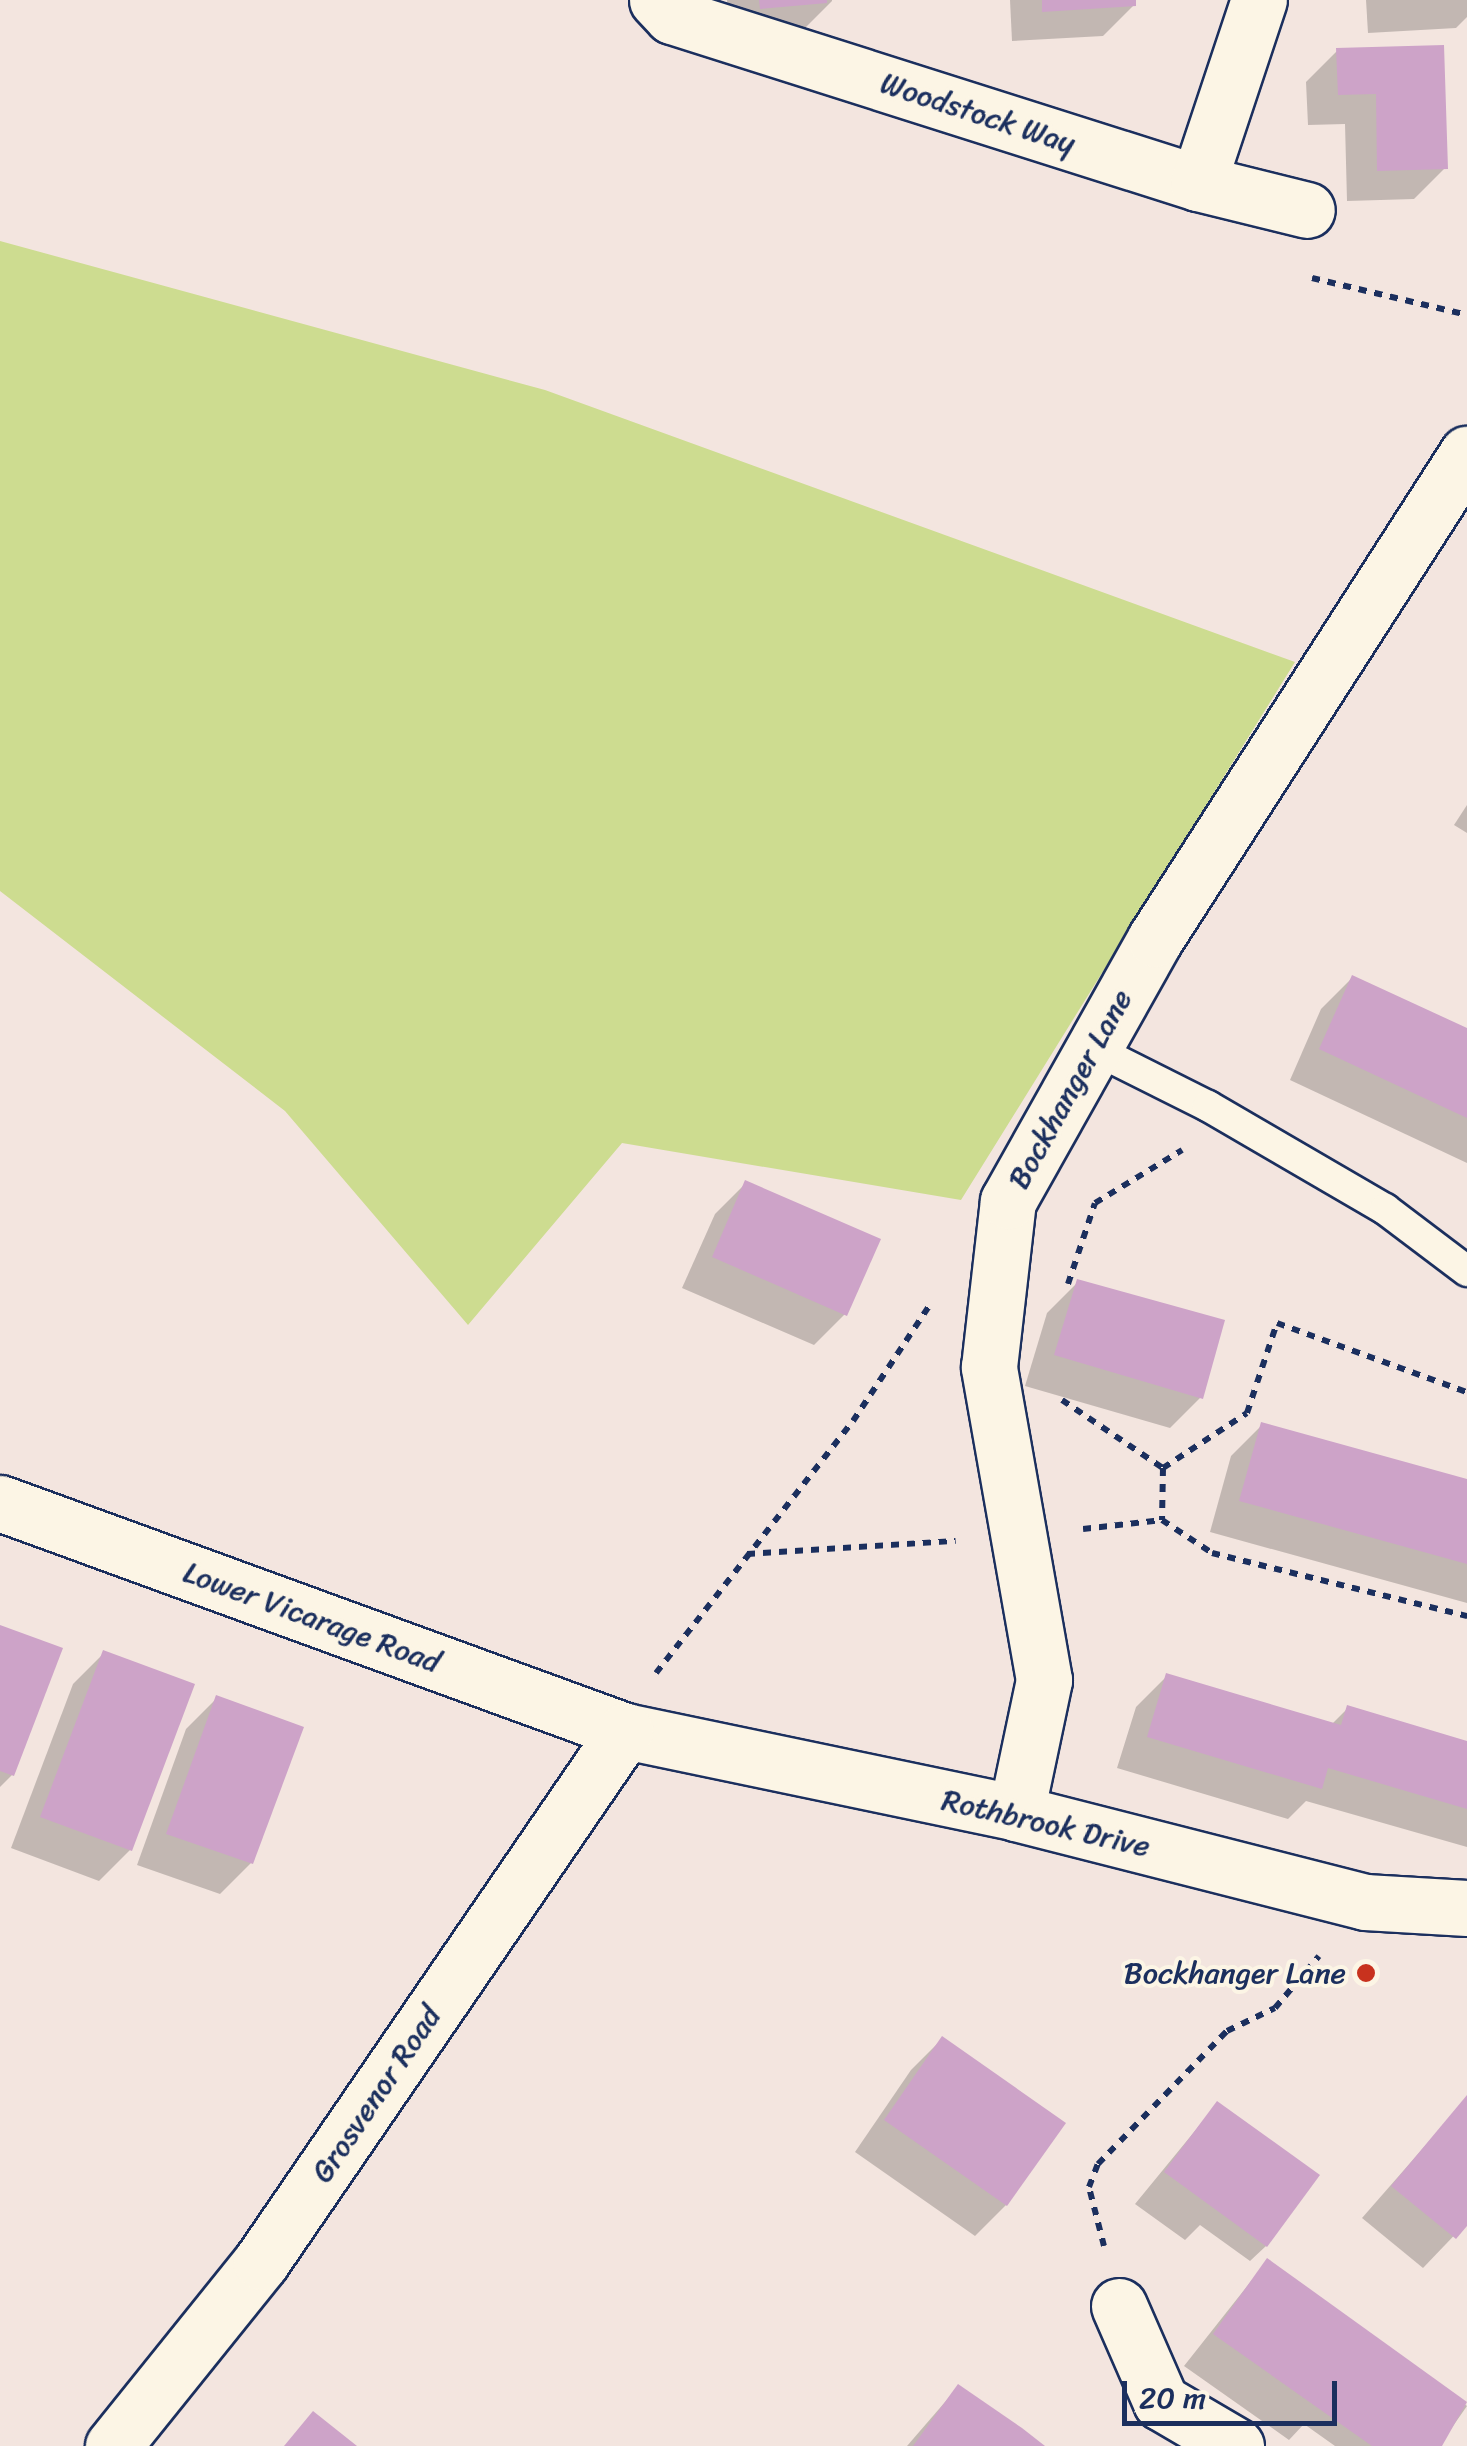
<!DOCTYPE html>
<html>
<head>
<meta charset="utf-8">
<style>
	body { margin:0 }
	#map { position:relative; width:1467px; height:2446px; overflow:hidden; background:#f3e5df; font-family:Sriracha,sans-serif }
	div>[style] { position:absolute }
	.green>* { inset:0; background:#cddc90 }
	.shadow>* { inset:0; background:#0003 }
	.building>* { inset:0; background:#cda3c8 }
	.path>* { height:6px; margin-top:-3px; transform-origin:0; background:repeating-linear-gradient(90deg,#1b2f5e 0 8px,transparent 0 16px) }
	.roads { filter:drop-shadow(2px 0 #1b2f5e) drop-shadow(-2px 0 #1b2f5e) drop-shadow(0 2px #1b2f5e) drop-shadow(0 -2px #1b2f5e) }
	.lane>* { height:30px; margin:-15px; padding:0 15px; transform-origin:15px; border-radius:15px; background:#fcf5e5 }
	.street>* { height:55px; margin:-27.5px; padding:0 27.5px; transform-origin:27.5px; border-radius:27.5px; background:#fcf5e5 }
	.dots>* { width:28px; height:28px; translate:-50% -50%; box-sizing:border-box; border:5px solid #fcf5e5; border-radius:50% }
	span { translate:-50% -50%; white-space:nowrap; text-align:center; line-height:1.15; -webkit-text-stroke:8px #fcf5e5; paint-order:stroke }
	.street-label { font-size:30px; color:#1b2f5e }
	.poi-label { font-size:30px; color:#1b2f5e }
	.right { translate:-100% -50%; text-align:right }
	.scale { position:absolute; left:1122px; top:2381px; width:215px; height:45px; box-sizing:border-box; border:5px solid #1b2f5e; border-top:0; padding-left:12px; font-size:30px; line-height:35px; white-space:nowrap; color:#1b2f5e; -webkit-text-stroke:8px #fcf5e5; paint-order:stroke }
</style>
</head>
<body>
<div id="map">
	<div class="green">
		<div style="clip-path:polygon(0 241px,545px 390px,1295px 662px,961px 1200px,622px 1143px,468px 1325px,285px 1111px,0 891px)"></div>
	</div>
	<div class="shadow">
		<div style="clip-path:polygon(727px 0,832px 0,832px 1px,801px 32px,730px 38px)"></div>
		<div style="clip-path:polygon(1010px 0,1133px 0,1134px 5px,1103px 36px,1012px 41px)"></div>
		<div style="clip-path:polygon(1366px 0,1467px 0,1467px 17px,1456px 28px,1368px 33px)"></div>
		<div style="clip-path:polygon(1337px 51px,1445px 168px,1414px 199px,1347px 201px,1345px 124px,1308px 125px,1306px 82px)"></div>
		<div style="clip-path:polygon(1467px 805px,1467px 833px,1454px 825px)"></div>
		<div style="clip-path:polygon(1352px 978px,1467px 1031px,1467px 1163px,1290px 1080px,1321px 1009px)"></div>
		<div style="clip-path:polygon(746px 1183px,845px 1314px,814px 1345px,682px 1288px,715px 1214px)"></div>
		<div style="clip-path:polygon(1078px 1282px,1201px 1397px,1170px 1428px,1025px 1386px,1047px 1313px)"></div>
		<div style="clip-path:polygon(1262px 1425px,1467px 1482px,1467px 1603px,1210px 1532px,1231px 1456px)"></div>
		<div style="clip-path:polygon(0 1627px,12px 1775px,0 1787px)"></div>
		<div style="clip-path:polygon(104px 1653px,130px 1850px,99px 1881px,11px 1848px,73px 1684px)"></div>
		<div style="clip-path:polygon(1167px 1676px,1331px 1725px,1348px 1708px,1467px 1744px,1467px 1847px,1306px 1801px,1288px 1819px,1117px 1768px,1136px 1707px)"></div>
		<div style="clip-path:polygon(217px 1698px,251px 1863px,220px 1894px,137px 1865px,186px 1729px)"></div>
		<div style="clip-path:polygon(942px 2039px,1006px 2205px,975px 2236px,855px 2152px,911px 2070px)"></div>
		<div style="clip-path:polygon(1467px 2098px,1467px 2222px,1423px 2268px,1362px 2218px)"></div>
		<div style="clip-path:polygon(1217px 2104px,1266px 2246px,1250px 2261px,1200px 2225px,1185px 2240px,1135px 2204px)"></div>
		<div style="clip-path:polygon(1267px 2261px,1467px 2406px,1439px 2446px,1335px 2446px,1304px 2424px,1289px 2440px,1184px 2366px)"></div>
		<div style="clip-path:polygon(958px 2387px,1041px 2446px,907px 2446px)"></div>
	</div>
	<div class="building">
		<div style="clip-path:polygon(759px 0,827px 0,827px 3px,760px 9px)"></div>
		<div style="clip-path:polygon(1042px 0,1136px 0,1136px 6px,1042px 12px)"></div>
		<div style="clip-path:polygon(1444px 45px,1448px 169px,1377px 171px,1376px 94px,1338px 95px,1336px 48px)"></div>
		<div style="clip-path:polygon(1352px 975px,1467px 1028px,1467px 1118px,1319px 1049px)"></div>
		<div style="clip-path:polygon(745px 1180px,881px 1239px,847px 1316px,712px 1257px)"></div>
		<div style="clip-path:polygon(1077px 1279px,1225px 1320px,1203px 1399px,1054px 1355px)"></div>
		<div style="clip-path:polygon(1261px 1422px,1467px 1479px,1467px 1564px,1239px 1501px)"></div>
		<div style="clip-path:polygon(0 1625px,63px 1648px,14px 1776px,0 1771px)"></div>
		<div style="clip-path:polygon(103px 1650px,195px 1684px,132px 1851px,40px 1817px)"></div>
		<div style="clip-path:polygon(1166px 1673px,1341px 1725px,1347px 1705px,1467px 1741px,1467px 1809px,1328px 1768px,1322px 1789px,1147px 1737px)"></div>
		<div style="clip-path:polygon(216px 1695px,304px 1727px,253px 1864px,166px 1834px)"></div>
		<div style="clip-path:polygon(942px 2036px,1066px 2123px,1007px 2206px,884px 2120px)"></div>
		<div style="clip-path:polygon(1467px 2095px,1467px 2226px,1456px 2239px,1391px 2186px)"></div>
		<div style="clip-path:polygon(1217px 2101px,1320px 2175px,1267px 2247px,1164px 2172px)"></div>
		<div style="clip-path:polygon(1267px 2258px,1467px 2402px,1442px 2446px,1372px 2446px,1213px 2334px)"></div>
		<div style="clip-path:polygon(958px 2384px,1022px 2428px,1045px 2446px,913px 2446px)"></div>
		<div style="clip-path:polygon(313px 2411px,357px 2446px,284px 2446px)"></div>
	</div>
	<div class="path">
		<div style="left:1312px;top:278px;width:159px;rotate:13.4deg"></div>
		<div style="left:1068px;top:1284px;width:85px;rotate:-71.6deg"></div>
		<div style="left:1095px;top:1203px;width:102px;rotate:-31.3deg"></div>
		<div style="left:1062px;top:1400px;width:122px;rotate:34deg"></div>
		<div style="left:1163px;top:1468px;width:52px;rotate:91.1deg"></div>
		<div style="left:1163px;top:1468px;width:100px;rotate:-33.2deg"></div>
		<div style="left:1247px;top:1413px;width:95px;rotate:-71.6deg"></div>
		<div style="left:1277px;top:1323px;width:202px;rotate:20deg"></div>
		<div style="left:1083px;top:1529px;width:80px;rotate:-6.5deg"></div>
		<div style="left:1162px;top:1520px;width:60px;rotate:33.4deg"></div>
		<div style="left:1212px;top:1553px;width:263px;rotate:13.9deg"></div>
		<div style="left:747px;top:1554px;width:209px;rotate:-3.6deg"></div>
		<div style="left:656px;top:1673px;width:320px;rotate:-52deg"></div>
		<div style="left:853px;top:1421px;width:138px;rotate:-56.5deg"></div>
		<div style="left:1104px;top:2246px;width:61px;rotate:-104.3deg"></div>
		<div style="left:1089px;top:2187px;width:25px;rotate:-69deg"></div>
		<div style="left:1098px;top:2164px;width:185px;rotate:-45.9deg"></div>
		<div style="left:1227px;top:2031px;width:53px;rotate:-25.6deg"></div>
		<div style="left:1275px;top:2008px;width:68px;rotate:-49.8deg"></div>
	</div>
	<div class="roads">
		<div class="lane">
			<div style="left:1090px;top:1047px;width:132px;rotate:26.6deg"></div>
			<div style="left:1208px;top:1106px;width:205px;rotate:30.2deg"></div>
			<div style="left:1385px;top:1209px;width:103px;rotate:37.1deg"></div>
		</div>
		<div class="street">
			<div style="left:657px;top:0;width:22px;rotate:47deg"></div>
			<div style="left:672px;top:16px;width:552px;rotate:17.61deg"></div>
			<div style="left:1198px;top:183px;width:112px;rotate:13.9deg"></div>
			<div style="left:1198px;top:183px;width:193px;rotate:-71.6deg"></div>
			<div style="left:0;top:1503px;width:665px;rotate:20.04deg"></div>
			<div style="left:625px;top:1731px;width:400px;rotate:11.8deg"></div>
			<div style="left:1016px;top:1813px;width:360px;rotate:14.3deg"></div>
			<div style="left:1365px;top:1902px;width:102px;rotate:3.4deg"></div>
			<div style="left:1016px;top:1813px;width:136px;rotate:-78.1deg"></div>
			<div style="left:1044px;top:1680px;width:318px;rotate:-100deg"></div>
			<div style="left:989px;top:1367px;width:167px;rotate:-83.5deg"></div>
			<div style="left:1008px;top:1201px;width:300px;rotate:-60.7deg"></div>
			<div style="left:1155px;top:939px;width:577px;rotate:-57.25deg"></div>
			<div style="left:1119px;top:2306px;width:105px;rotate:66.4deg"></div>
			<div style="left:1161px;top:2402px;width:87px;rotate:30.4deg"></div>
			<div style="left:113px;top:2446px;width:236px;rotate:-51.2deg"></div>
			<div style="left:261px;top:2262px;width:644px;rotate:-55.57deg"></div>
		</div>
	</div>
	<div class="dots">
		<div style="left:1366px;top:1973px;background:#c8321e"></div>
	</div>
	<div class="street-label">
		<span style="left:978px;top:113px;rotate:18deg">Woodstock Way</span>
		<span style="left:1070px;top:1089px;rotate:-61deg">Bockhanger Lane</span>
		<span style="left:312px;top:1617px;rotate:20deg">Lower Vicarage Road</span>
		<span style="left:1046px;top:1823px;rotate:13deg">Rothbrook Drive</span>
		<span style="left:376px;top:2094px;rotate:-56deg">Grosvenor Road</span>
	</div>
	<div class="poi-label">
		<span class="right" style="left:1346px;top:1973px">Bockhanger Lane</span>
	</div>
	<div class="scale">20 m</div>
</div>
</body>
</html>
